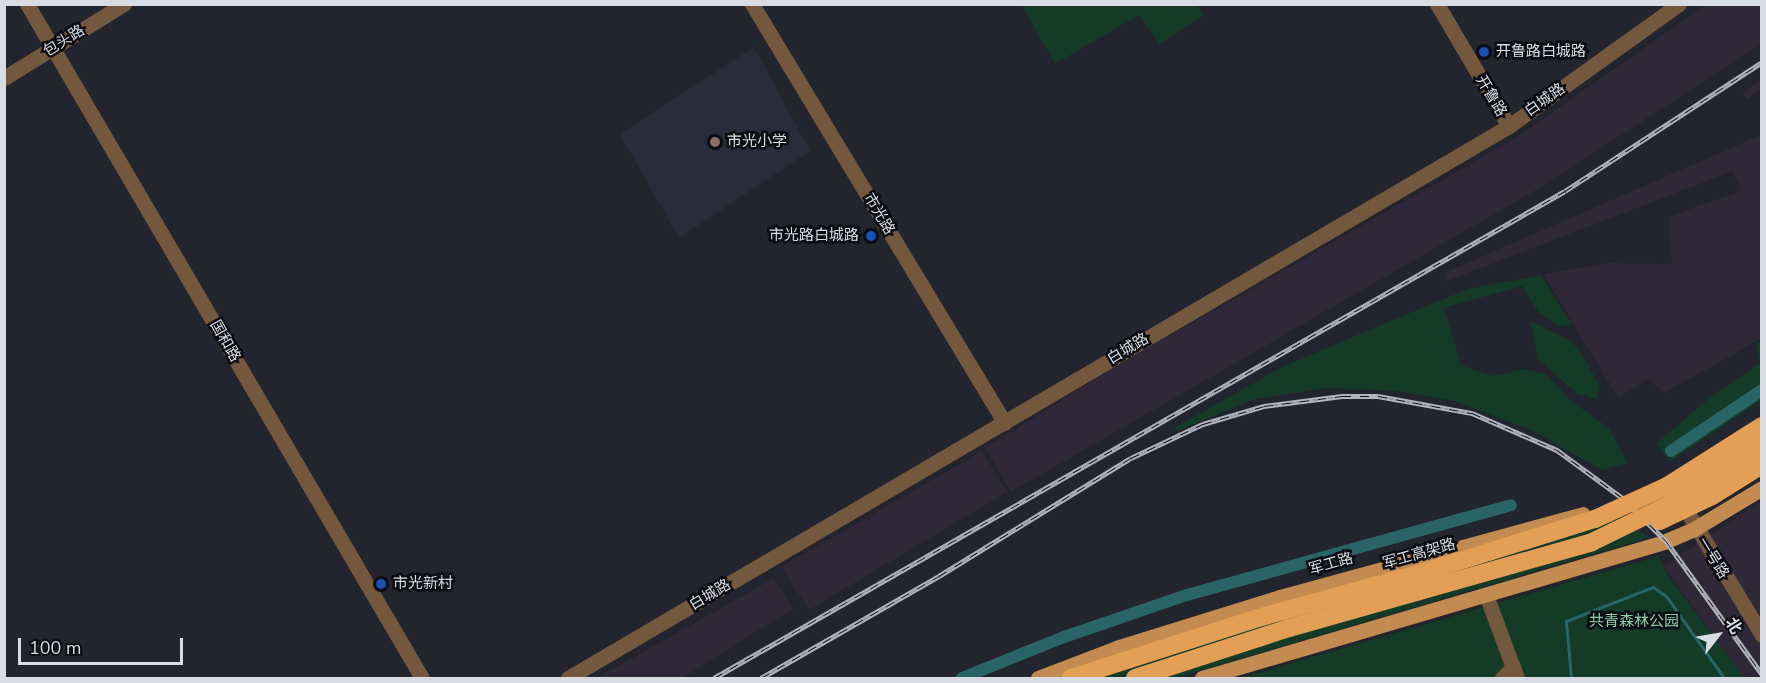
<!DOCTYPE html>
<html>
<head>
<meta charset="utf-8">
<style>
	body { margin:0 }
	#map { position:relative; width:1766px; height:683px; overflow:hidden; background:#22242e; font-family:"Nunito Sans","Noto Sans SC",sans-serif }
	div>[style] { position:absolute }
	.industrial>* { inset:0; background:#2f2838 }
	.built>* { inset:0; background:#2a2c3b }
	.green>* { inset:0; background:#143a28 }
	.stream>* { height:3px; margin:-1.5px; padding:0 1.5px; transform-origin:1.5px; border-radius:1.5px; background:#296466 }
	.canal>* { height:12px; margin:-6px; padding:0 6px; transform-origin:6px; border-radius:6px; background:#296466 }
	.minor>* { height:15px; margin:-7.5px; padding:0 7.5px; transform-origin:7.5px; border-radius:7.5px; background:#73583d }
	.major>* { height:15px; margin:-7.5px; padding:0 7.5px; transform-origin:7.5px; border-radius:7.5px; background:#c38b4f }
	.rail>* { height:5px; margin-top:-2.5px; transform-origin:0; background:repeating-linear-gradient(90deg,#0c0d12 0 9px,#b2b4bb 0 18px); box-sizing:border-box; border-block:2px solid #b2b4bb }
	.highway-bridge>* { height:18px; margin:-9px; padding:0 9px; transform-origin:9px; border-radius:9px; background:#e29f55 }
	.dots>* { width:16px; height:16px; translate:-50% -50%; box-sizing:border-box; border:3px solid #0c0d12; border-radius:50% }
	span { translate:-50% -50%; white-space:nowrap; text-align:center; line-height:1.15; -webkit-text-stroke:5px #0c0d12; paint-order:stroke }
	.street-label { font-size:15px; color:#dadce3 }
	.poi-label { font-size:15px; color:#dadce3 }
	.left { translate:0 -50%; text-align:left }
	.right { translate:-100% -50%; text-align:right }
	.park-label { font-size:15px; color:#8ad1ab }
	.frame { position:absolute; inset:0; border:6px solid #dadce3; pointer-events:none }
	.north { position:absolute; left:1688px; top:605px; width:60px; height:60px; -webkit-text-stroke:4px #0c0d12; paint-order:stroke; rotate:59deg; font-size:16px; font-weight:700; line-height:24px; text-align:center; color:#dadce3 }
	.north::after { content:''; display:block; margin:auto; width:21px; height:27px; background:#dadce3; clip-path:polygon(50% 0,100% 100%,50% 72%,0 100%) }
	.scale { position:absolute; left:18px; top:638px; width:165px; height:27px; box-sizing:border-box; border:3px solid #dadce3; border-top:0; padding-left:8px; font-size:18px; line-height:21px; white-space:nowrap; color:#dadce3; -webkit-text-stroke:4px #0c0d12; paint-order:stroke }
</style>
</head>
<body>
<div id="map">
	<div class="industrial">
		<div style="clip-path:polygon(1707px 4px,1761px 5px,1761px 44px,1543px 186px,1011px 492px,985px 448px,1110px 370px,1517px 137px)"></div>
		<div style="clip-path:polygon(1761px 79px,1761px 90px,1747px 99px,1742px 93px)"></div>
		<div style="clip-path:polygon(1761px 135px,1761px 339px,1664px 393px,1649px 379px,1618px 397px,1543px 274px,1606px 263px,1672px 264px,1668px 217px,1741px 191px,1733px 171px,1447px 281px,1444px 273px)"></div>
		<div style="clip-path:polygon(982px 451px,1007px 492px,809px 610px,781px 567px)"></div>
		<div style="clip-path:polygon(1761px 501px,1761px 678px,1745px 678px,1663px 566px)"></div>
		<div style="clip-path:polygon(774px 578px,793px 609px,682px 678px,597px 678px)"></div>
	</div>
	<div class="built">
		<div style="clip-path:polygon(754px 47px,810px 151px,679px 238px,620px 134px)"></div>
	</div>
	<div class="green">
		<div style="clip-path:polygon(1022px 5px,1197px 5px,1204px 15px,1160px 44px,1139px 15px,1055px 64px)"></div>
		<div style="clip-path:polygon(1541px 275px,1572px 324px,1559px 326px,1539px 313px,1522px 286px,1444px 308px,1461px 365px,1493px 376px,1523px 369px,1546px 374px,1570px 400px,1609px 428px,1627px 463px,1602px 470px,1533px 431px,1454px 401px,1396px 391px,1327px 388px,1255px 399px,1177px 431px,1174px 428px,1282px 367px,1402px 316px,1468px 289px)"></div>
		<div style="clip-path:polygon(1530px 321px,1570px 340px,1580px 351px,1600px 386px,1596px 399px,1576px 393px,1538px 359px)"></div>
		<div style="clip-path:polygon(1761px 341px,1761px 400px,1670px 462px,1657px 443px,1709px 398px,1760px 363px,1756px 344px)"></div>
		<div style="clip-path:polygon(1622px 513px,1648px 538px,1176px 678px,1080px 678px)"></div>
		<div style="clip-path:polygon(1659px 556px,1667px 574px,1745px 678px,1241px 678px)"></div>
	</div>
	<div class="stream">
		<div style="left:1571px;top:678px;width:57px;rotate:-95deg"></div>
		<div style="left:1566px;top:621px;width:93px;rotate:-21.3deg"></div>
		<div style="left:1653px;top:587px;width:16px;rotate:35deg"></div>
		<div style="left:1666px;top:596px;width:100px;rotate:54.7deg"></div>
	</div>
	<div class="canal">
		<div style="left:1671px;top:451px;width:110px;rotate:-33.8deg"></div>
		<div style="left:962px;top:678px;width:110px;rotate:-21.9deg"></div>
		<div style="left:1064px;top:637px;width:130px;rotate:-18.9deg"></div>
		<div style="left:1187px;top:595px;width:336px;rotate:-15.5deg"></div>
	</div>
	<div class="minor">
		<div style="left:27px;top:4px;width:781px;rotate:59.63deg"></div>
		<div style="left:752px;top:4px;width:489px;rotate:58.9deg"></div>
		<div style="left:1437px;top:4px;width:142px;rotate:59.5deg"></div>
		<div style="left:4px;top:78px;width:141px;rotate:-31.7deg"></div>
		<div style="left:1680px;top:500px;width:158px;rotate:58.7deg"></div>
		<div style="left:1486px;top:595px;width:89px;rotate:69.5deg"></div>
		<div style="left:568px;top:678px;width:1091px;rotate:-30.4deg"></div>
		<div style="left:1509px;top:126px;width:209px;rotate:-35.7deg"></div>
		<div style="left:1502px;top:678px;width:16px;rotate:-45deg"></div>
	</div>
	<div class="major">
		<div style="left:1038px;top:678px;width:84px;rotate:-21deg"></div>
		<div style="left:1116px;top:648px;width:172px;rotate:-17.3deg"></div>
		<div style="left:1280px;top:597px;width:314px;rotate:-15.3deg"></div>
		<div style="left:1202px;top:678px;width:484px;rotate:-16.4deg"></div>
		<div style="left:1666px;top:541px;width:30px;rotate:-23deg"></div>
		<div style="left:1694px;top:529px;width:79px;rotate:-31.1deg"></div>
	</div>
	<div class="rail">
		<div style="left:714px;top:678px;width:980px;rotate:-29.78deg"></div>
		<div style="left:1565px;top:191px;width:235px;rotate:-33.2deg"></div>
		<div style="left:761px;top:678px;width:205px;rotate:-29.8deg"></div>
		<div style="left:939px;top:576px;width:225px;rotate:-31.6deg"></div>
		<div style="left:1131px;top:458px;width:80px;rotate:-25.3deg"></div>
		<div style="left:1203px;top:424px;width:64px;rotate:-16.4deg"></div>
		<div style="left:1264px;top:406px;width:79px;rotate:-7.3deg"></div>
		<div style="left:1342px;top:396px;width:36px"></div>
		<div style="left:1378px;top:396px;width:96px;rotate:10.3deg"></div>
		<div style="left:1472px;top:413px;width:93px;rotate:23.5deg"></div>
		<div style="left:1557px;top:450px;width:83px;rotate:36.2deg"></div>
		<div style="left:1624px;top:499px;width:59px;rotate:45deg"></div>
		<div style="left:1666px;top:541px;width:164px;rotate:54.2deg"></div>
	</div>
	<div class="highway-bridge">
		<div style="left:1660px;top:521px;width:58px;rotate:-25.7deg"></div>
		<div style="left:1712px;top:496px;width:59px;rotate:-31.8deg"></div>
		<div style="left:1071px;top:678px;width:196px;rotate:-17.8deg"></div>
		<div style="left:1258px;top:618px;width:166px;rotate:-15.4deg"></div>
		<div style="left:1418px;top:574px;width:185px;rotate:-17.3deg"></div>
		<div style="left:1595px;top:519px;width:79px;rotate:-24.6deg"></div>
		<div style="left:1667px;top:486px;width:112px;rotate:-32.3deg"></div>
		<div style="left:1135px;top:678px;width:162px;rotate:-18deg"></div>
		<div style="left:1289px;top:628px;width:315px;rotate:-15.8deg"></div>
		<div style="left:1592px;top:542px;width:89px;rotate:-26deg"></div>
		<div style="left:1672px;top:503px;width:107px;rotate:-32.8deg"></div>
	</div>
	<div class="dots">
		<div style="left:1484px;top:52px;background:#1a4fb4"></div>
		<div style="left:715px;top:142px;background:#8d6e63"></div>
		<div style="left:871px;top:236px;background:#1a4fb4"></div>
		<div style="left:381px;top:584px;background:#1a4fb4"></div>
	</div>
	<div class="street-label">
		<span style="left:64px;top:41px;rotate:-32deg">包头路</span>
		<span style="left:1491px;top:96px;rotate:59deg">开鲁路</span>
		<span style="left:1545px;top:100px;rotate:-35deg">白城路</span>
		<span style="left:879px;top:214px;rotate:59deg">市光路</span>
		<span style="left:225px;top:341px;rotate:60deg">国和路</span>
		<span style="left:1128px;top:349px;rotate:-31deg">白城路</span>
		<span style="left:1419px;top:554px;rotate:-16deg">军工高架路</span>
		<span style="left:1713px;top:558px;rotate:58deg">一号路</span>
		<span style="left:1331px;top:564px;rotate:-16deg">军工路</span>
		<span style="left:710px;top:595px;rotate:-31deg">白城路</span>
	</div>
	<div class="poi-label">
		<span class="left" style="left:1496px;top:52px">开鲁路白城路</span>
		<span class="left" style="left:727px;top:142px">市光小学</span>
		<span class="right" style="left:859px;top:236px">市光路白城路</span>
		<span class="left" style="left:393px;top:584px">市光新村</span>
	</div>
	<div class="park-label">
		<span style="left:1634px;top:622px">共青森林公园</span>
	</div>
	<div class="frame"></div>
	<div class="north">北</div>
	<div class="scale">100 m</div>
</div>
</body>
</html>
